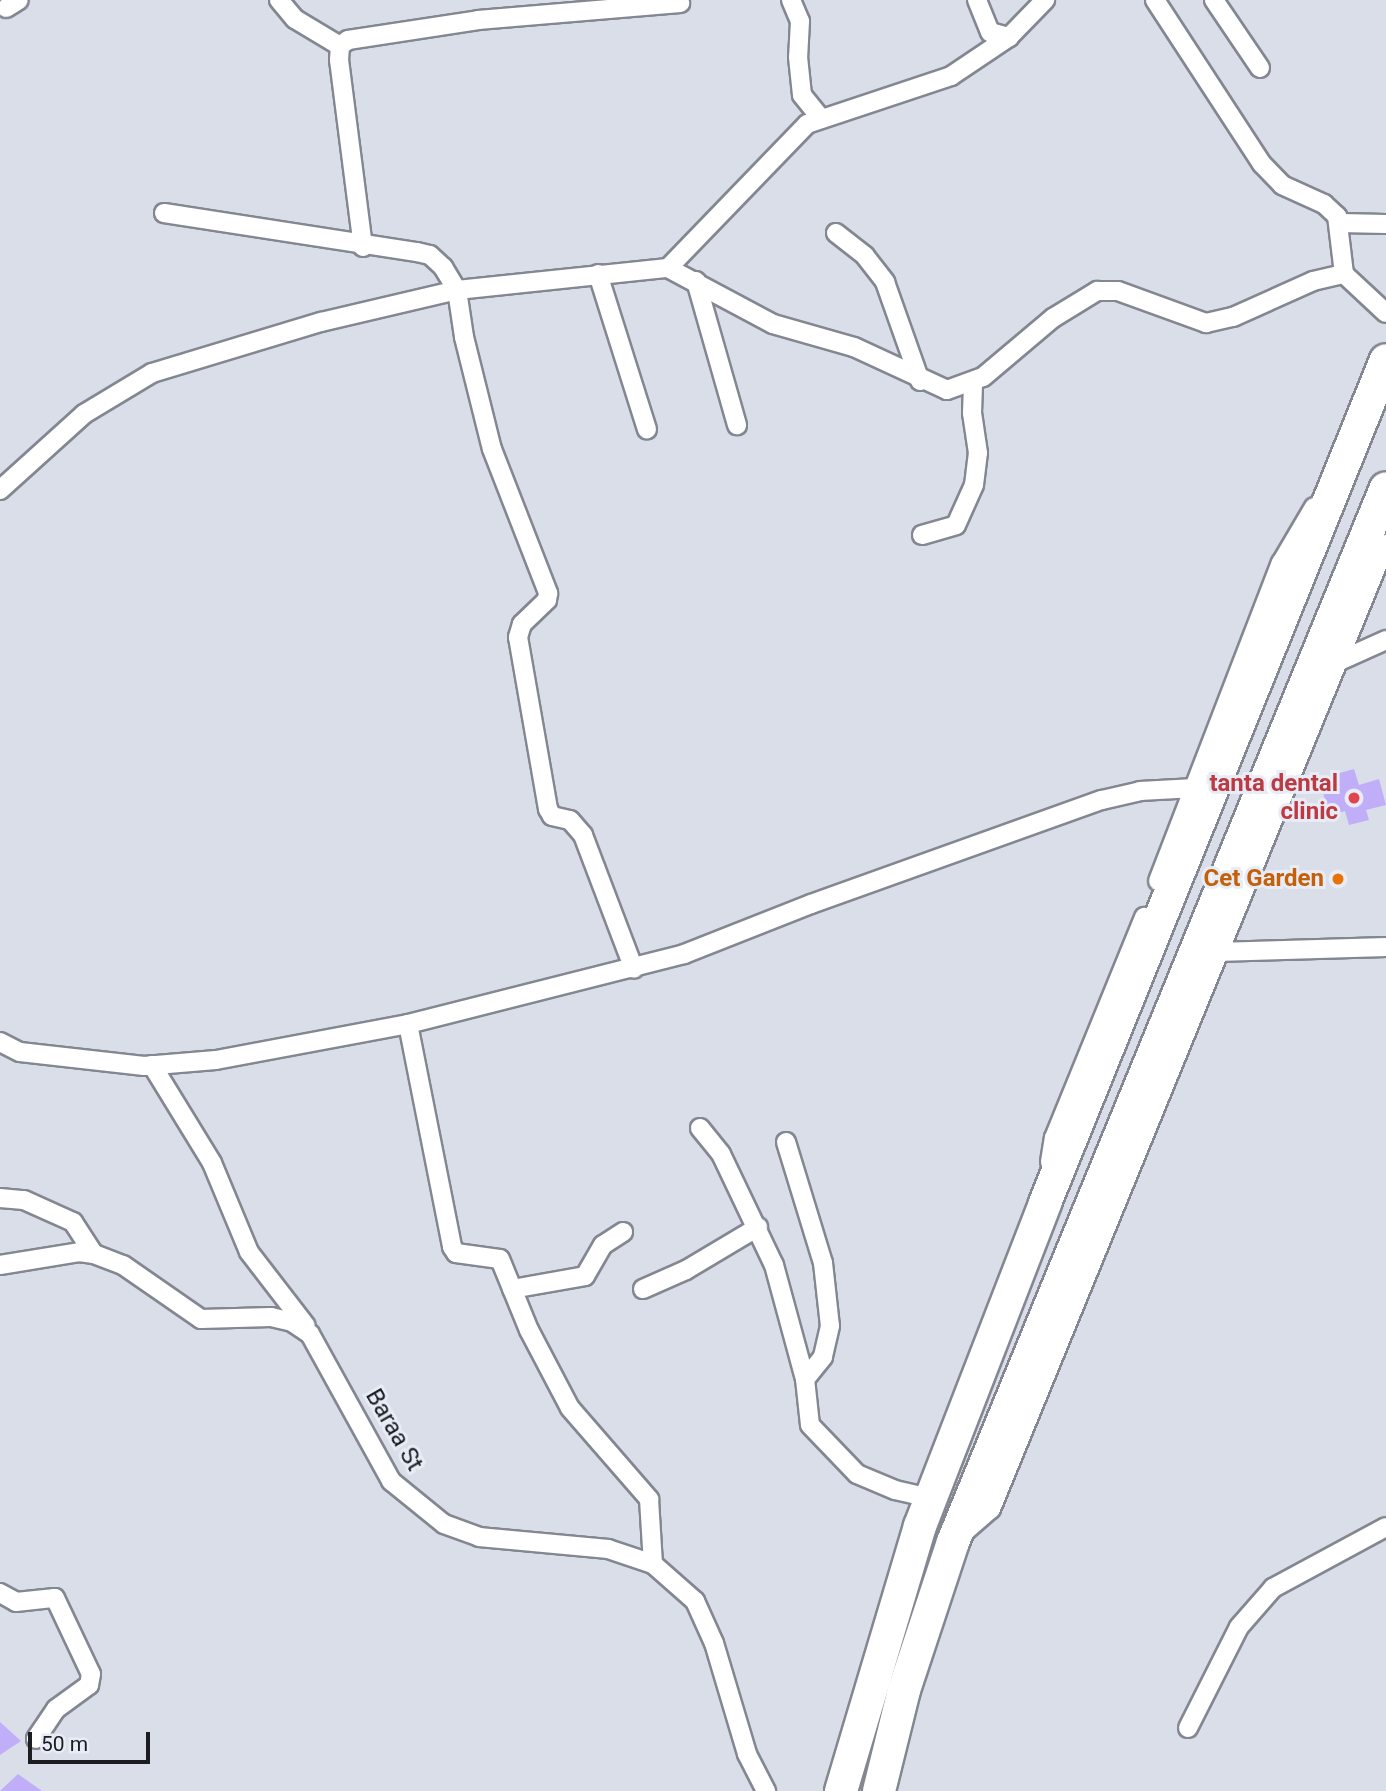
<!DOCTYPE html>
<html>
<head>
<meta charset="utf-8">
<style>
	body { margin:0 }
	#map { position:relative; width:1386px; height:1791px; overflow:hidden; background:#dadee9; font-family:Roboto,sans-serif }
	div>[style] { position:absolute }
	.building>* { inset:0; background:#c0aef9 }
	.roads { filter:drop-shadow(2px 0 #838791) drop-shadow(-2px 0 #838791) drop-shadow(0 2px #838791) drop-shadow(0 -2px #838791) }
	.street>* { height:18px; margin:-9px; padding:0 9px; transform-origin:9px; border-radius:9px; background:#fff }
	.highway>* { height:32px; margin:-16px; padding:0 16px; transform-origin:16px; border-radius:16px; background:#fff }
	.dots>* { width:19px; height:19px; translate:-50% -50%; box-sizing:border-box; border:4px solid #e7ecf6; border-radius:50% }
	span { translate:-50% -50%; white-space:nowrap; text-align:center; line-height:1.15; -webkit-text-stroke:6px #e7ecf6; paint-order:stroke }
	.health-label { font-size:24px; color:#be3a42; font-weight:700 }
	.right { translate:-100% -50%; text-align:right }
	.food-label { font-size:24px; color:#c56008; font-weight:700 }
	.street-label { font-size:24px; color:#1b1d20 }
	.scale { position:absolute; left:28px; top:1732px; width:122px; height:32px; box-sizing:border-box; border:4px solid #1b1d20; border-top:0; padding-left:9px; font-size:21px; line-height:24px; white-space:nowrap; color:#1b1d20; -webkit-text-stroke:5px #e7ecf6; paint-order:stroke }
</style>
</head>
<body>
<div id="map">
	<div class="building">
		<div style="clip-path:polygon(1354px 769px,1359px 785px,1379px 779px,1386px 805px,1366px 810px,1369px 820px,1349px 825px,1345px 811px,1329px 816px,1323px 792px,1340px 788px,1336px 774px)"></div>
		<div style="clip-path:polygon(0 1722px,21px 1741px,0 1755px)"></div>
		<div style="clip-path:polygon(18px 1774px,42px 1791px,0 1791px)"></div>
	</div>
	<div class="roads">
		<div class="street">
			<div style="left:279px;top:0;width:25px;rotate:50deg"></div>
			<div style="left:295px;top:19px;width:52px;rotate:31deg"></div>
			<div style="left:791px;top:0;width:23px;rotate:67deg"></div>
			<div style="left:800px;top:21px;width:36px;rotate:93deg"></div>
			<div style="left:798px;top:57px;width:38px;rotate:84deg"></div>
			<div style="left:802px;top:95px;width:27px;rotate:51deg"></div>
			<div style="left:977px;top:0;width:35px;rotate:68deg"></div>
			<div style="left:990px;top:32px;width:20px;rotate:15deg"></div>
			<div style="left:1009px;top:37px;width:52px;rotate:-45.8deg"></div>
			<div style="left:1155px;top:0;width:196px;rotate:56.9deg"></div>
			<div style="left:1262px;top:164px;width:29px;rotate:46deg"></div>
			<div style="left:1282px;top:185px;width:46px;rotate:24.3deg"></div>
			<div style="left:1324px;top:204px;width:18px;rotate:43deg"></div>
			<div style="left:1337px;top:216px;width:58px;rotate:83.1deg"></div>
			<div style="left:1214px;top:0;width:82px;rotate:55.9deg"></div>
			<div style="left:6px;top:8px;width:15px;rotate:-32deg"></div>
			<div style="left:164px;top:213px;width:256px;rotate:8.8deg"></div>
			<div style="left:417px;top:252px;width:13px;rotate:13deg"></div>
			<div style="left:430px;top:255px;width:18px;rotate:43deg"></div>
			<div style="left:443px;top:267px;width:27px;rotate:59deg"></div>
			<div style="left:457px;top:290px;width:48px;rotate:81.5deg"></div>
			<div style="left:464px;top:337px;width:115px;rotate:76deg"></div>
			<div style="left:492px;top:449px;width:155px;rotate:68.7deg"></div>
			<div style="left:548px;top:593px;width:7px;rotate:98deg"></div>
			<div style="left:547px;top:600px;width:35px;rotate:136deg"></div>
			<div style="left:522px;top:624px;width:14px;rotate:107deg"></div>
			<div style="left:518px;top:637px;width:175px;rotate:80.1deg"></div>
			<div style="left:548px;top:809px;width:8px;rotate:60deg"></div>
			<div style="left:552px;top:816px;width:18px;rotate:13deg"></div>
			<div style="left:570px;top:820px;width:20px;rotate:49deg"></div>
			<div style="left:583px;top:835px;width:143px;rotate:69.2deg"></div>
			<div style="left:1340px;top:223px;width:46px;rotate:1.2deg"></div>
			<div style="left:836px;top:233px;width:37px;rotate:38deg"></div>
			<div style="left:865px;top:256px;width:33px;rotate:52deg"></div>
			<div style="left:885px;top:282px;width:105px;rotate:70.5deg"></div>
			<div style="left:363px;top:247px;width:189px;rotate:-97.3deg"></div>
			<div style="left:339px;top:60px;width:14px;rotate:-86deg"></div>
			<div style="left:340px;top:46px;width:10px;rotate:-37deg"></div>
			<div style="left:348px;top:40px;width:132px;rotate:-8.7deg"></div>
			<div style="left:478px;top:20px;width:203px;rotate:-4.8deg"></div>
			<div style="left:668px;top:268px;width:200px;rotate:-46deg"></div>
			<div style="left:807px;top:124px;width:152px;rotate:-18.4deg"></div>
			<div style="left:951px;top:76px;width:70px;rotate:-33.9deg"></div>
			<div style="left:598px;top:274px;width:163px;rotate:72.5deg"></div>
			<div style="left:696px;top:281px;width:150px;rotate:74.1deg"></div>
			<div style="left:0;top:490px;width:113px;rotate:-42.1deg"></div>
			<div style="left:84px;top:414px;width:79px;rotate:-31.1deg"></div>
			<div style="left:152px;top:373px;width:177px;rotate:-16.8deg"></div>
			<div style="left:321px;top:322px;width:140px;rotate:-13.2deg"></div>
			<div style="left:457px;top:290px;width:212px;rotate:-6deg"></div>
			<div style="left:668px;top:268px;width:119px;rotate:28.1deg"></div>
			<div style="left:773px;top:324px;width:84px;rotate:15.9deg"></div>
			<div style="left:854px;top:347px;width:102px;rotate:24.8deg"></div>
			<div style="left:947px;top:390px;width:38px;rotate:-20deg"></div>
			<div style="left:983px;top:377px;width:92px;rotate:-40.1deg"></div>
			<div style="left:1053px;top:318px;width:52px;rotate:-31.5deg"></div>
			<div style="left:1097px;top:291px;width:21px"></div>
			<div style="left:1118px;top:291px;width:94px;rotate:20deg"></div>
			<div style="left:1206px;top:323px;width:28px;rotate:-13deg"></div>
			<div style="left:1233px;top:317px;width:88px;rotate:-24.2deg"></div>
			<div style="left:1313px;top:281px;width:32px;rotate:-13deg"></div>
			<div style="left:1344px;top:274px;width:57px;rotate:42.9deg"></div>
			<div style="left:922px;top:535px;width:35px;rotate:-16deg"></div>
			<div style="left:956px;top:525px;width:44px;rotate:-65.8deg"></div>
			<div style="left:974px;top:485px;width:32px;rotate:-83deg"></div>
			<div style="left:978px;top:453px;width:40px;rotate:-98.5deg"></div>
			<div style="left:972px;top:413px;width:30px;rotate:-88deg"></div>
			<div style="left:1337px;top:662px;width:54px;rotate:-24.2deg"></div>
			<div style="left:1158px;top:881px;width:341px;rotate:-68.9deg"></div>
			<div style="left:1281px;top:563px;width:65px;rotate:-59.5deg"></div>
			<div style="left:1217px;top:952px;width:169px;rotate:-1.7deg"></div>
			<div style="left:408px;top:1024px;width:227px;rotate:78.8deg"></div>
			<div style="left:452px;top:1247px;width:7px;rotate:56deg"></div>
			<div style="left:456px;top:1253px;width:44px;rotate:7.8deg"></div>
			<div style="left:500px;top:1259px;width:77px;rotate:67.8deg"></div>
			<div style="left:529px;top:1330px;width:88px;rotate:62.3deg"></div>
			<div style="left:570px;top:1408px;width:121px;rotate:49deg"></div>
			<div style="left:649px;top:1499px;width:65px;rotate:86.5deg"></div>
			<div style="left:0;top:1042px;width:22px;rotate:27deg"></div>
			<div style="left:20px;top:1052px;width:125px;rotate:6.4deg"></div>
			<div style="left:144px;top:1066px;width:72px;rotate:-4.8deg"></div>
			<div style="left:216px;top:1060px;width:195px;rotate:-10.6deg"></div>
			<div style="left:408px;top:1024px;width:285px;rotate:-14.2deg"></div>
			<div style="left:684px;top:954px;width:136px;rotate:-21.5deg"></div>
			<div style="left:811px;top:904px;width:309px;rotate:-19.7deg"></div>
			<div style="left:1102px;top:800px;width:39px;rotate:-13deg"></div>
			<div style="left:1140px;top:791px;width:55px;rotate:-3.1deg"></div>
			<div style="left:152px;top:1065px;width:115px;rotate:58.5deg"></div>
			<div style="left:212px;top:1163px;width:96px;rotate:67.4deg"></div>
			<div style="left:249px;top:1252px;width:93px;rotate:52.4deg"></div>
			<div style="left:700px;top:1128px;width:33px;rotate:51deg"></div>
			<div style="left:721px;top:1154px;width:123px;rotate:64.5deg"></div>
			<div style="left:774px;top:1265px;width:118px;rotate:74.8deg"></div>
			<div style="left:805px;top:1379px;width:46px;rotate:83.8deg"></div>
			<div style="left:810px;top:1425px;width:68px;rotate:46.2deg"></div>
			<div style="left:857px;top:1474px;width:41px;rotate:22.8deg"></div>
			<div style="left:895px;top:1490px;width:36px;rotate:13deg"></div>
			<div style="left:786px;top:1142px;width:127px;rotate:73deg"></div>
			<div style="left:823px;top:1263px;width:63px;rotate:83.7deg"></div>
			<div style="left:830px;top:1326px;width:32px;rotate:103deg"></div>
			<div style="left:823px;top:1357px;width:28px;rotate:129deg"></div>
			<div style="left:1050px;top:1162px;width:24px;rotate:-81deg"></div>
			<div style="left:1054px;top:1138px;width:239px;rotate:-67.8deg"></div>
			<div style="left:0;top:1198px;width:24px;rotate:5deg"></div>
			<div style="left:24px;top:1200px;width:54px;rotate:24.2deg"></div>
			<div style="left:73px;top:1222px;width:38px;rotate:57deg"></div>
			<div style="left:0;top:1265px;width:80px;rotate:-9.3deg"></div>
			<div style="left:79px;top:1252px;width:15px;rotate:8deg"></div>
			<div style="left:94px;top:1254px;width:31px;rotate:21deg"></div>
			<div style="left:123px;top:1265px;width:95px;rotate:34.7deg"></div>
			<div style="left:201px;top:1319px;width:70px;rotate:-1.6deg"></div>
			<div style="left:271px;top:1317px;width:22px;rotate:13deg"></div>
			<div style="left:292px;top:1322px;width:22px;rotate:34deg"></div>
			<div style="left:310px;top:1334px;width:168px;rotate:61.1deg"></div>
			<div style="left:391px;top:1481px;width:68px;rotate:39.1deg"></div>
			<div style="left:444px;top:1524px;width:37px;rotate:20deg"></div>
			<div style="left:479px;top:1537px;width:130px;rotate:5.3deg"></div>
			<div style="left:608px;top:1549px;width:47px;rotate:18.4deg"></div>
			<div style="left:653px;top:1564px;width:56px;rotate:41.4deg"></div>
			<div style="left:695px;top:1601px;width:46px;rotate:65.7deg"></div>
			<div style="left:714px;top:1643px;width:116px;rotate:73.4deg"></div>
			<div style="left:747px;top:1754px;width:42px;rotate:62.8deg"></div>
			<div style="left:512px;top:1289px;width:74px;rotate:-10.1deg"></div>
			<div style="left:585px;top:1276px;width:36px;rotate:-60deg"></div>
			<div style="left:603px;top:1245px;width:24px;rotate:-33deg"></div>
			<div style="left:643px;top:1289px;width:47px;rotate:-23.8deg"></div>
			<div style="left:686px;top:1270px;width:84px;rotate:-30.8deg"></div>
			<div style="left:962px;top:1534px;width:38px;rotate:-41deg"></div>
			<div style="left:991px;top:1509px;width:1043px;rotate:-67.74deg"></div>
			<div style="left:0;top:1593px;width:18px;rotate:29deg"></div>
			<div style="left:16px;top:1602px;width:39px;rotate:-6deg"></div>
			<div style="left:55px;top:1598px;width:84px;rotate:64.7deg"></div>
			<div style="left:91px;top:1674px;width:11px;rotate:100deg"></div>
			<div style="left:89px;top:1685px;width:41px;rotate:144deg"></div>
			<div style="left:56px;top:1709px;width:36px;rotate:124deg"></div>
			<div style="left:1188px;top:1728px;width:113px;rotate:-63.2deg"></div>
			<div style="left:1239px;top:1627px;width:52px;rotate:-48.9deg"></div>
			<div style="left:1273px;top:1588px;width:128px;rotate:-28.4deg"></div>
		</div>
		<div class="highway">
			<div style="left:841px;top:1791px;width:277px;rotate:-73.4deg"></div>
			<div style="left:920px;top:1526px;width:346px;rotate:-68.8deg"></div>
			<div style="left:1045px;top:1203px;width:909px;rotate:-67.98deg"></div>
			<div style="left:879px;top:1791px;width:104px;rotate:-76.1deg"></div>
			<div style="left:904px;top:1690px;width:156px;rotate:-71.7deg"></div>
			<div style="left:953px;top:1542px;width:1139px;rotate:-67.67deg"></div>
		</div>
	</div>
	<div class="dots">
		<div style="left:1354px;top:798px;background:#e0444e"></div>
		<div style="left:1338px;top:879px;background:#e8710a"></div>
	</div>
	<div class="health-label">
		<span class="right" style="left:1338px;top:798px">tanta dental<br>clinic</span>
	</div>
	<div class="food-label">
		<span class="right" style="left:1324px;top:879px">Cet Garden</span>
	</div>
	<div class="street-label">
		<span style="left:394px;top:1430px;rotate:60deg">Baraa St</span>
	</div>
	<div class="scale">50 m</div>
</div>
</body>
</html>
